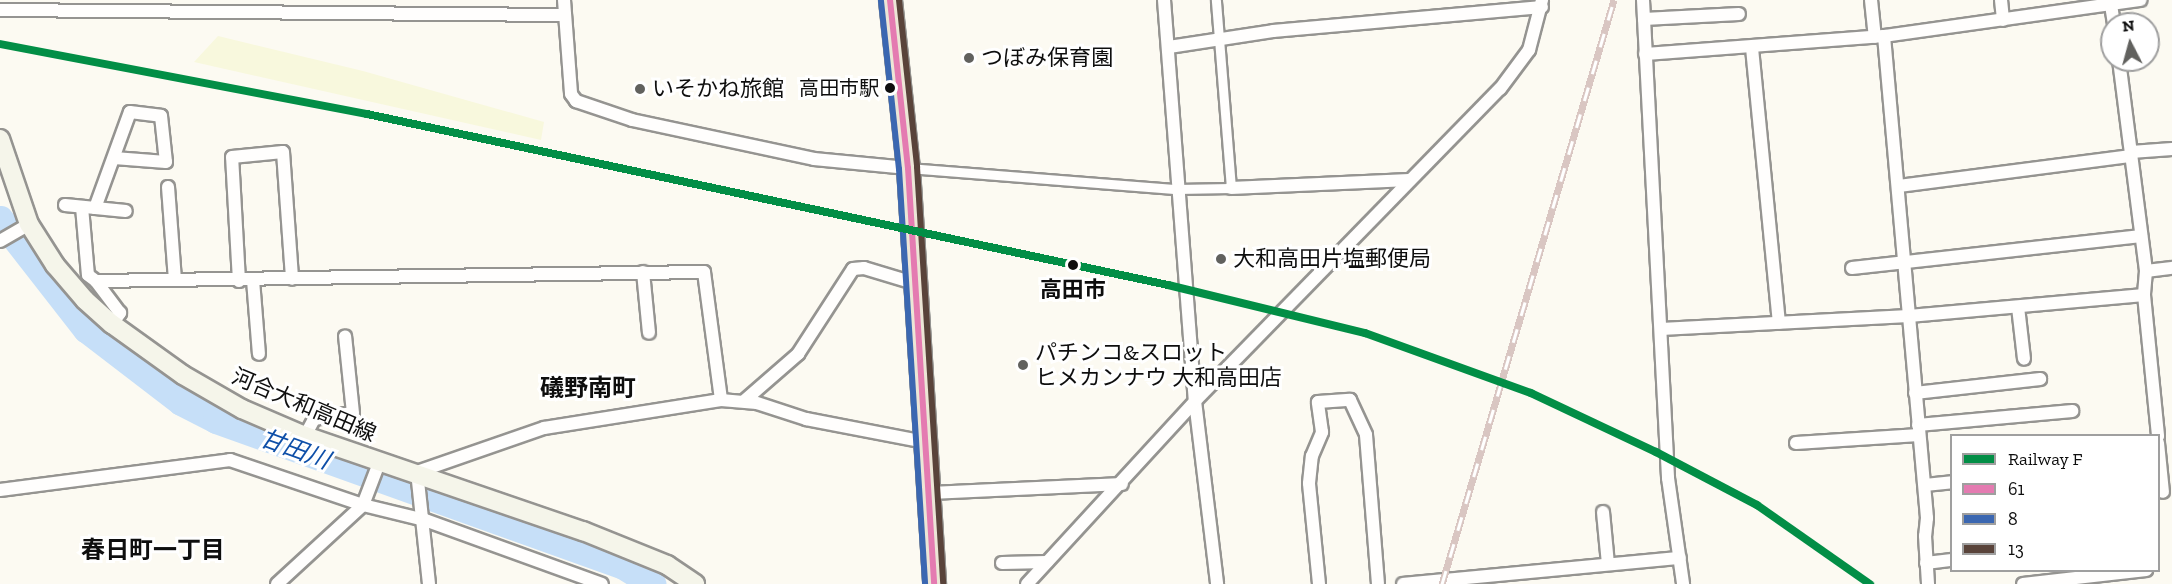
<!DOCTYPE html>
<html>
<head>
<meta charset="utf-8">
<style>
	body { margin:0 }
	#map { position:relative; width:2172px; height:584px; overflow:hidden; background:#fcfaf2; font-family:"Zilla Slab","Noto Sans JP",serif }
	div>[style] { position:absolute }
	.farmland>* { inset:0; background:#f8f8dd }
	.river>* { height:27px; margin:-13.5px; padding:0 13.5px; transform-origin:13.5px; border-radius:13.5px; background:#c6dff8 }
	.roads { filter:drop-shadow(2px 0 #959491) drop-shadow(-2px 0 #959491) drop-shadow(0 2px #959491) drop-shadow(0 -2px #959491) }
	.pedestrian>* { height:9px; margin:-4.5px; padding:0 4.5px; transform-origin:4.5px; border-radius:4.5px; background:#fffefd }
	.minor>* { height:12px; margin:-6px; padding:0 6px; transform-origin:6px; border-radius:6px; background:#fffefd }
	.secondary>* { height:18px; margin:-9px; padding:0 9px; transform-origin:9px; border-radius:9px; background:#f5f5ea }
	.trunk>* { height:21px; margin:-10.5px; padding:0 10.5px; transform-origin:10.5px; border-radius:10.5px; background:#ece6d6 }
	.rail>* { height:7px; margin-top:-3.5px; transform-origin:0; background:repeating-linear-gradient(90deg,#fff 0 14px,#d9c6c2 0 28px); box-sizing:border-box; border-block:2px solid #d9c6c2 }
	.bus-1>* { height:6px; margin:-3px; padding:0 3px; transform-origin:3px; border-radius:3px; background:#e47bb1 }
	.bus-2>* { height:6px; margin:-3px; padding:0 3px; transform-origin:3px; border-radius:3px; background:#3b67b1 }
	.bus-3>* { height:6px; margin:-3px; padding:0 3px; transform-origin:3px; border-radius:3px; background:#59433a }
	.rail-1>* { height:8px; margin:-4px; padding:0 4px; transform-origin:4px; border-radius:4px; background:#028e46 }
	.dots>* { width:16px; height:16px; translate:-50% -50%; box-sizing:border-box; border:3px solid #fff; border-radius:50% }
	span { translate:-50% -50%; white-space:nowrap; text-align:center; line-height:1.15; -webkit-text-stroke:6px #fff; paint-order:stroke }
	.bus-label { font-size:20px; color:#0e0e0e }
	.right { translate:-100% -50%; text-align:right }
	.poi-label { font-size:22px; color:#0e0e0e }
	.left { translate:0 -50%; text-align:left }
	.stop-label { font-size:22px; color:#0e0e0e; font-weight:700 }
	.street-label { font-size:22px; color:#0e0e0e }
	.neighbourhood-label { font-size:24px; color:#0e0e0e; font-weight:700 }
	.water-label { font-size:24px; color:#0e4fa8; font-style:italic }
	.legend { position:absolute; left:1950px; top:434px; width:210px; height:138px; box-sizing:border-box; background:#fff; border:2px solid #9f9f9f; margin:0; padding:8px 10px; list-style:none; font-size:18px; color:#0e0e0e }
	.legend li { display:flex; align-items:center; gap:12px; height:30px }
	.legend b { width:30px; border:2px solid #9f9f9f }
	.north { position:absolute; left:2100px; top:12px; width:60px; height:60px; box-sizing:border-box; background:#fff; border:2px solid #9f9f9f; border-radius:50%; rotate:354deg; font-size:16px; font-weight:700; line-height:24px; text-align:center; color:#0e0e0e }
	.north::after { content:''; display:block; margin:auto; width:21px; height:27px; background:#61615e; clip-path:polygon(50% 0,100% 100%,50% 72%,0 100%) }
</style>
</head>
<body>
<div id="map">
	<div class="farmland">
		<div style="clip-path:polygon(218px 36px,363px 71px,544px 122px,541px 140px,194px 62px)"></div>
	</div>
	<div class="river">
		<div style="left:0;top:219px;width:140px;rotate:52deg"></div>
		<div style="left:86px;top:329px;width:120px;rotate:37.5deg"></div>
		<div style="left:181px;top:402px;width:39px;rotate:27deg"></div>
		<div style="left:216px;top:420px;width:431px;rotate:19.7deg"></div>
		<div style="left:622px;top:565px;width:36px;rotate:32deg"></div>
	</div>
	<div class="roads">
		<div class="pedestrian">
			<div style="left:908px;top:168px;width:270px;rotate:4.5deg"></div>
			<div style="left:1177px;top:189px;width:54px;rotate:-1.1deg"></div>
			<div style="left:1231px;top:188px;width:189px;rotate:-94.6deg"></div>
		</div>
		<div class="minor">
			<div style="left:564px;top:0;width:94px;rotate:85.7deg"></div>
			<div style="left:571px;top:94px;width:9px;rotate:54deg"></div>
			<div style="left:576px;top:101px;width:59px;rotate:18.7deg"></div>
			<div style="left:632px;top:120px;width:186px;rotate:12.1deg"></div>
			<div style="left:814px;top:159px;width:94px;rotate:5.5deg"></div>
			<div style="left:1164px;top:0;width:402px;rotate:85.6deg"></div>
			<div style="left:1195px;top:401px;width:184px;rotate:83.1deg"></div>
			<div style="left:1643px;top:0;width:479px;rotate:87deg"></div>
			<div style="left:1668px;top:478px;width:107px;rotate:81.9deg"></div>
			<div style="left:1871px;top:0;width:37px;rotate:84deg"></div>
			<div style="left:2001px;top:0;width:20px;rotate:84deg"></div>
			<div style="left:2111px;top:5px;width:19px;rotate:81deg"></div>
			<div style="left:0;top:10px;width:565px;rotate:0.51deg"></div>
			<div style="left:1644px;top:19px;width:95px;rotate:-3deg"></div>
			<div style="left:1884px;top:36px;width:484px;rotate:84.9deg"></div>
			<div style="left:1927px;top:518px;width:18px;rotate:96deg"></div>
			<div style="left:1925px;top:536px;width:48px;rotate:86.4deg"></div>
			<div style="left:1169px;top:47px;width:105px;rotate:-8.7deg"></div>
			<div style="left:1273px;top:31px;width:270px;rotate:-5.1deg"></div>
			<div style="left:1752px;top:48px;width:276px;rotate:84.4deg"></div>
			<div style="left:1645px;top:54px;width:240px;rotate:-4.3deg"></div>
			<div style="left:1884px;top:36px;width:259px;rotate:-8deg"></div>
			<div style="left:2119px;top:60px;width:213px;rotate:82.7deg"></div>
			<div style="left:2146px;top:271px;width:24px;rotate:95deg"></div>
			<div style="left:2144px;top:295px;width:142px;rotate:84.3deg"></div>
			<div style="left:2131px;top:152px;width:41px;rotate:-4.2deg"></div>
			<div style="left:1899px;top:186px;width:234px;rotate:-7.4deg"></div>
			<div style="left:168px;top:187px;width:93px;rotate:85.7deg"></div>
			<div style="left:1231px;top:188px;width:178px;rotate:-2.6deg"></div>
			<div style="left:65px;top:205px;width:61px;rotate:5.6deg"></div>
			<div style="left:82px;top:207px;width:68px;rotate:85deg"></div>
			<div style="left:88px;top:275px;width:10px;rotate:37deg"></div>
			<div style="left:95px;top:208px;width:102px;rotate:-70deg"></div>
			<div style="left:130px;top:112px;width:31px;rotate:7deg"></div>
			<div style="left:161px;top:116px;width:46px;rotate:83.8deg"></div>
			<div style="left:166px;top:162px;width:52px;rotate:-175.6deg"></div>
			<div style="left:0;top:241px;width:34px;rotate:-30deg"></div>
			<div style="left:1852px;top:268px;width:291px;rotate:-6.3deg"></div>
			<div style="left:2146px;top:271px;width:26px;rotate:-7deg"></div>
			<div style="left:643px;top:272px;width:61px;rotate:84.4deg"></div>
			<div style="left:253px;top:280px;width:74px;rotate:85.4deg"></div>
			<div style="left:239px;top:281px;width:124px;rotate:-93.2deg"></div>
			<div style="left:232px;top:157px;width:51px;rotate:-5.6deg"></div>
			<div style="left:283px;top:152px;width:127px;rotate:85.9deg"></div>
			<div style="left:2018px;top:307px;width:52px;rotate:83.4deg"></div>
			<div style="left:112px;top:324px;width:14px;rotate:-54deg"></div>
			<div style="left:120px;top:313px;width:40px;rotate:-127deg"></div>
			<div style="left:96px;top:281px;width:608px;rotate:-0.85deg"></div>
			<div style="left:704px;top:272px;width:129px;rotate:82.4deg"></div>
			<div style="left:1661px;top:329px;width:248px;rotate:-3deg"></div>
			<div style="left:1909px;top:316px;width:236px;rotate:-5.1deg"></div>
			<div style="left:1915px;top:393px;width:126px;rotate:-6.4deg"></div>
			<div style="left:744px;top:401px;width:72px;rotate:-41deg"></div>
			<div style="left:798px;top:354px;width:101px;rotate:-57.1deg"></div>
			<div style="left:853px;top:269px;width:11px;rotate:-5deg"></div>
			<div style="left:864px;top:268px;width:52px;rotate:16.7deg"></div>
			<div style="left:1918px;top:425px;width:155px;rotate:-5.2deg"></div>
			<div style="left:305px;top:436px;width:19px;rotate:-62deg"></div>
			<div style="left:314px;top:419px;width:39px;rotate:-9deg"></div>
			<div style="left:353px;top:413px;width:77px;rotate:-95.9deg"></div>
			<div style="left:1796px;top:443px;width:123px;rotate:-3.7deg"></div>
			<div style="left:2158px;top:443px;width:49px;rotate:84.2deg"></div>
			<div style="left:1925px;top:485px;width:27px;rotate:-6deg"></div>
			<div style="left:0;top:490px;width:232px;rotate:-7.4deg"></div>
			<div style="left:230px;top:460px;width:140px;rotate:18.7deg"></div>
			<div style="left:363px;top:505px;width:64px;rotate:13.6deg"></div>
			<div style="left:425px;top:520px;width:188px;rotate:19.9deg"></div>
			<div style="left:931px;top:493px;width:191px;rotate:-2.7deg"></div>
			<div style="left:1603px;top:512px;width:52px;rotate:84.5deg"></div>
			<div style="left:1002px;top:563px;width:45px;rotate:-1.3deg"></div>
			<div style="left:1926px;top:563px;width:26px;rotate:-7deg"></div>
			<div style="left:277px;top:584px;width:117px;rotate:-42.6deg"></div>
			<div style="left:363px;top:505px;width:45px;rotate:-69.1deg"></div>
			<div style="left:429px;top:584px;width:113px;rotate:-96.1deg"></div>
			<div style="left:417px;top:472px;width:134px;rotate:-19.1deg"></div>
			<div style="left:544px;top:428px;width:179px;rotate:-9deg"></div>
			<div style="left:721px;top:400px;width:36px;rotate:5deg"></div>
			<div style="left:757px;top:403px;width:52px;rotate:18.1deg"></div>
			<div style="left:806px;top:419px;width:122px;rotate:10.9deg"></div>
			<div style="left:1027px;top:584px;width:248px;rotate:-47.4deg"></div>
			<div style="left:1195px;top:401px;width:436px;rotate:-45.7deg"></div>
			<div style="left:1500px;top:89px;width:49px;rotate:-53.4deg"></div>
			<div style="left:1529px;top:50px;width:52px;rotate:-75.4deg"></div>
			<div style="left:1319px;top:584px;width:101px;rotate:-95.7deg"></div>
			<div style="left:1309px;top:483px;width:27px;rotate:-84deg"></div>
			<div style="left:1312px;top:456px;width:26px;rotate:-67deg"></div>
			<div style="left:1322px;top:432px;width:30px;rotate:-98deg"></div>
			<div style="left:1318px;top:402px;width:32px;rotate:-4deg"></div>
			<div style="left:1350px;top:400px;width:38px;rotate:65deg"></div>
			<div style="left:1366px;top:435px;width:149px;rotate:85.4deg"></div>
			<div style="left:1403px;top:584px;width:278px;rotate:-5.4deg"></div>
			<div style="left:2023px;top:584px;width:124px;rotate:-6.5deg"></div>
		</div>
		<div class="secondary">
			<div style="left:0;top:139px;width:90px;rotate:71.2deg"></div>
			<div style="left:29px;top:224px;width:49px;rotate:57.6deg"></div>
			<div style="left:55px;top:265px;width:46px;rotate:49.4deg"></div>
			<div style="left:85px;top:300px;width:36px;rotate:42deg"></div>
			<div style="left:112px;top:324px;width:87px;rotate:35.7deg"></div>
			<div style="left:183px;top:375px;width:68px;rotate:30deg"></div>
			<div style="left:242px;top:409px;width:69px;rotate:23.2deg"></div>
			<div style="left:305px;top:436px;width:294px;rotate:18.9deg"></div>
			<div style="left:583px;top:531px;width:91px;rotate:22deg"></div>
			<div style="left:667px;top:565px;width:34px;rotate:34deg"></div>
		</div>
		<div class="trunk">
			<div style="left:890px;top:0;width:169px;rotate:83.9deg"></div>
			<div style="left:908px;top:168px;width:417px;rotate:86.4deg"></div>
		</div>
	</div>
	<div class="rail">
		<div style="left:1442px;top:584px;width:609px;rotate:-73.59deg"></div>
	</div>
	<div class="bus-1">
		<div style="left:890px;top:0;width:169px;rotate:83.9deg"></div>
		<div style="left:908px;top:168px;width:417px;rotate:86.4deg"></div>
	</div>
	<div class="bus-2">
		<div style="left:881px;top:1px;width:169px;rotate:83.9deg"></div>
		<div style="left:899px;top:169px;width:416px;rotate:86.4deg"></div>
	</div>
	<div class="bus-3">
		<div style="left:899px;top:0;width:168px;rotate:83.8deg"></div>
		<div style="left:917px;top:167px;width:417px;rotate:86.4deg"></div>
	</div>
	<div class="rail-1">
		<div style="left:0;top:44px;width:374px;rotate:10.8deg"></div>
		<div style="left:367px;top:114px;width:819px;rotate:12.05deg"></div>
		<div style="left:1168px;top:285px;width:203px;rotate:13.7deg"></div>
		<div style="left:1365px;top:333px;width:177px;rotate:19.9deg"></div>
		<div style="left:1531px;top:393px;width:138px;rotate:25.3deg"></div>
		<div style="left:1656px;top:452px;width:114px;rotate:27.7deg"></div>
		<div style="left:1757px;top:505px;width:138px;rotate:35deg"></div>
	</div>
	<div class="dots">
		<div style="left:969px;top:58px;background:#61615e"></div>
		<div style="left:890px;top:88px;background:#0e0e0e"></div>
		<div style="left:640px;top:89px;background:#61615e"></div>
		<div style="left:1221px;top:259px;background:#61615e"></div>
		<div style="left:1073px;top:265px;background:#0e0e0e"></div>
		<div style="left:1023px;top:365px;background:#61615e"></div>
	</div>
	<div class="bus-label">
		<span class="right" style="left:879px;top:88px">高田市駅</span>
	</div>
	<div class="poi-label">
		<span class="left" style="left:981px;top:58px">つぼみ保育園</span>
		<span class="left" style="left:652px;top:89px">いそかね旅館</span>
		<span class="left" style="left:1233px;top:259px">大和高田片塩郵便局</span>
		<span class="left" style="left:1035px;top:365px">パチンコ&amp;スロット<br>ヒメカンナウ 大和高田店</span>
	</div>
	<div class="stop-label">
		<span style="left:1073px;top:290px">高田市</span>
	</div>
	<div class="street-label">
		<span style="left:304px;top:405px;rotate:23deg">河合大和高田線</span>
	</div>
	<div class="neighbourhood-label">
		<span style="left:588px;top:388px">礒野南町</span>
		<span style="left:153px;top:550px">春日町一丁目</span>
	</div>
	<div class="water-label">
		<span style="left:295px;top:449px;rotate:20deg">甘田川</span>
	</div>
	<ul class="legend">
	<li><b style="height:8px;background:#028e46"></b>Railway F</li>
	<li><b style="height:8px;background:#e47bb1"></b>61</li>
	<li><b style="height:8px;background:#3b67b1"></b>8</li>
	<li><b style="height:8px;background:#59433a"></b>13</li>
	</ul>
	<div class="north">N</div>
</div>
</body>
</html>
